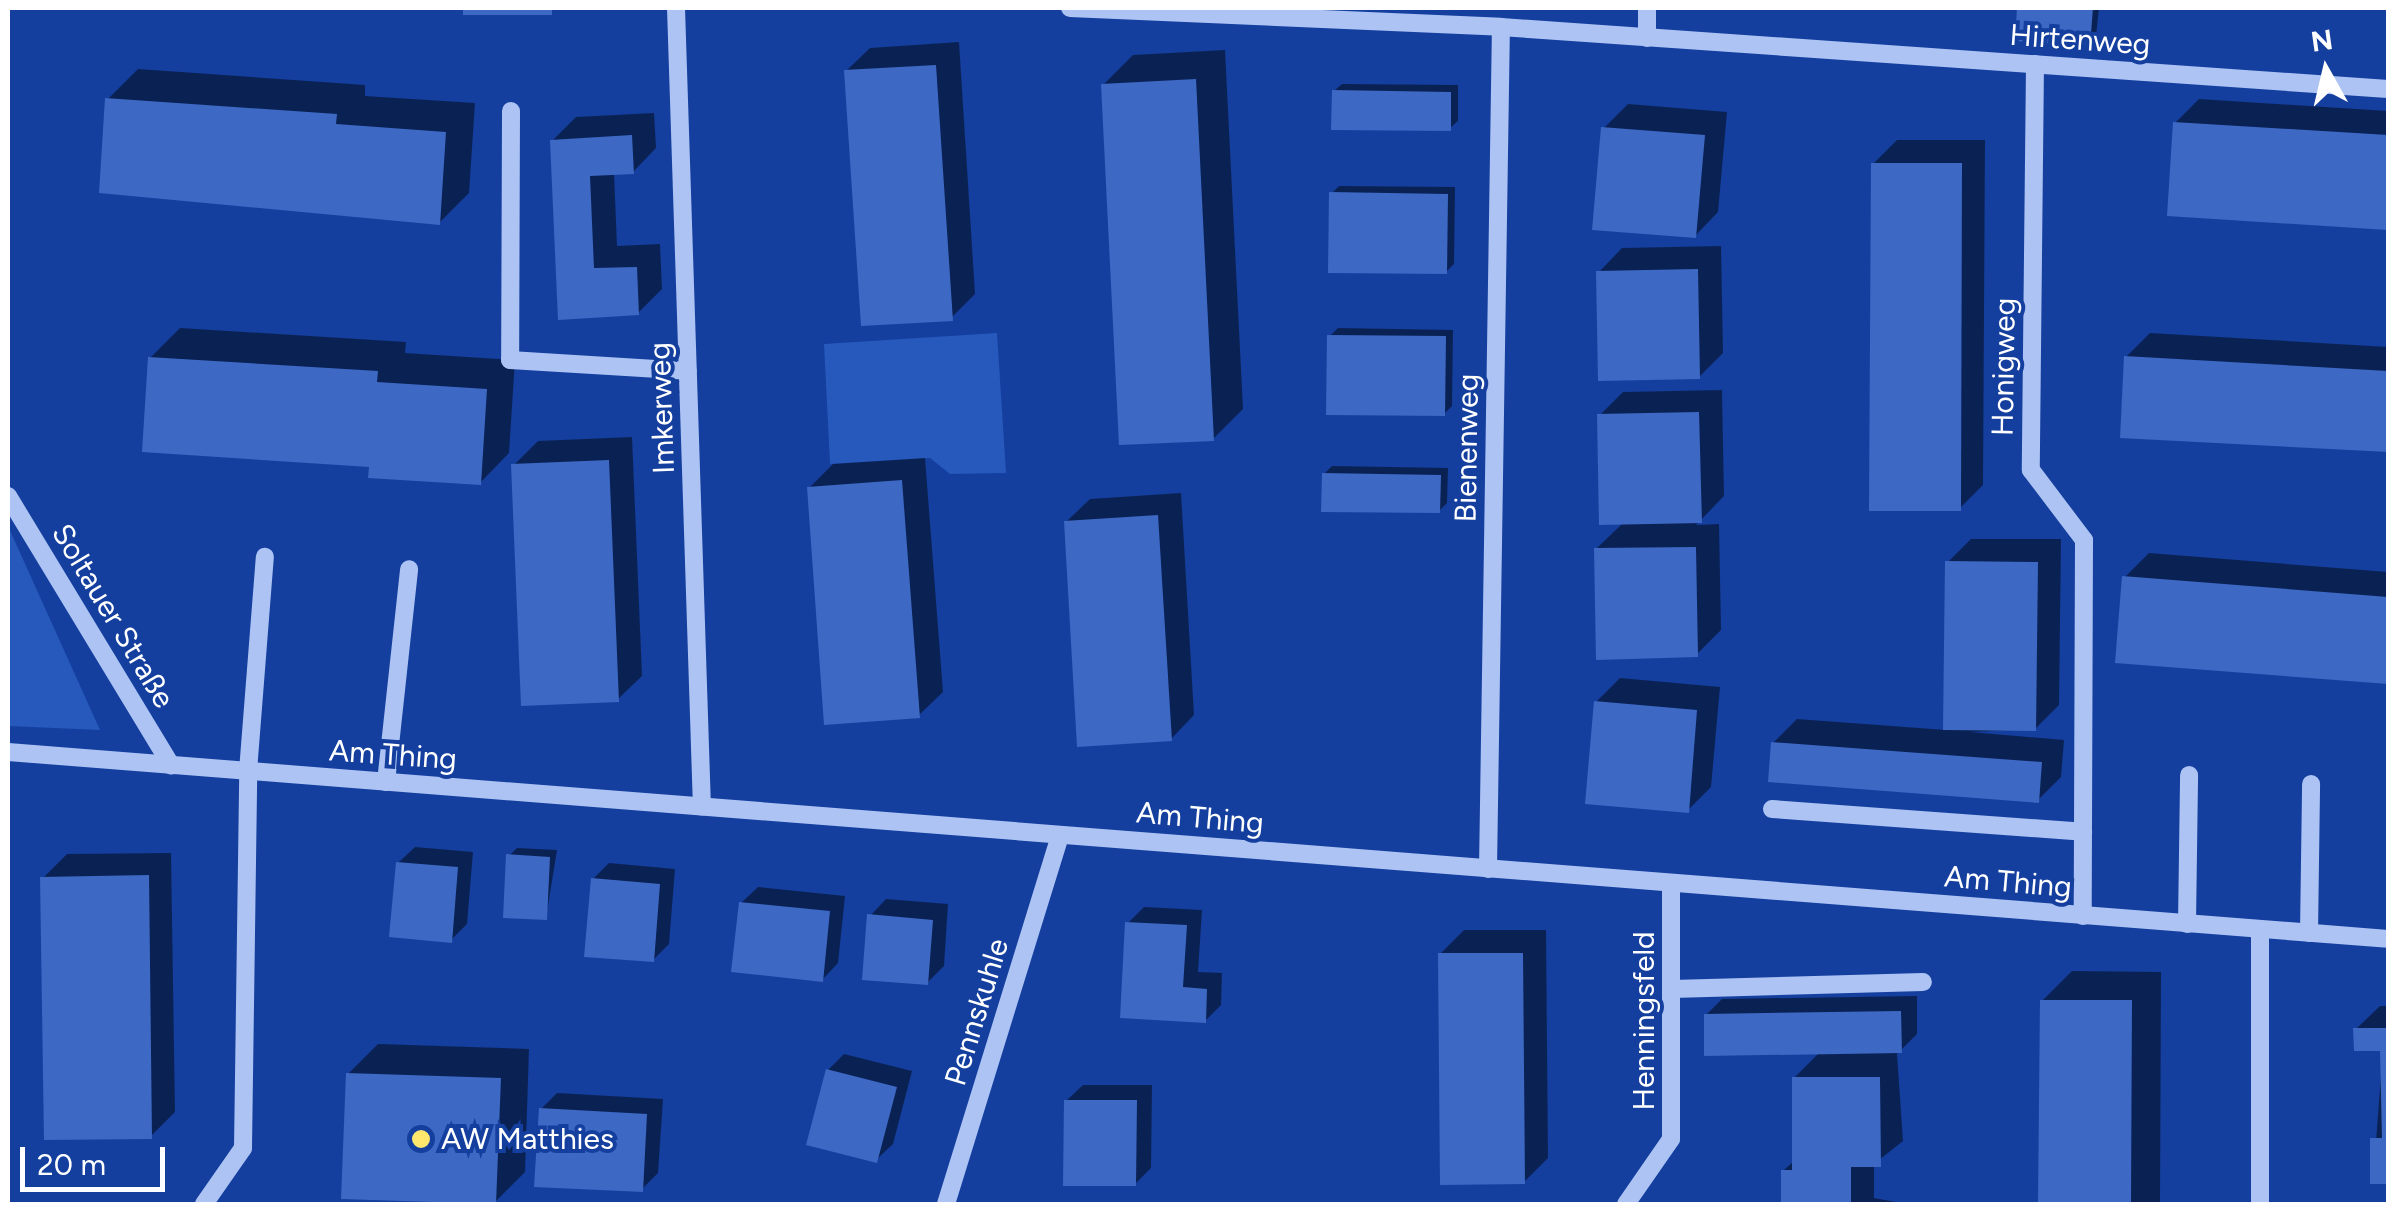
<!DOCTYPE html>
<html>
<head>
<meta charset="utf-8">
<style>
	body { margin:0 }
	#map { position:relative; width:2396px; height:1212px; overflow:hidden; background:#143f9e; font-family:Figtree,sans-serif }
	div>[style] { position:absolute }
	.green>* { inset:0; background:#2758bc }
	.shadow>* { inset:0; background:#0007 }
	.building>* { inset:0; background:#3d69c4 }
	.minor>* { height:18px; margin:-9px; padding:0 9px; transform-origin:9px; border-radius:9px; background:#acc3f4 }
	.dots>* { width:28px; height:28px; translate:-50% -50%; box-sizing:border-box; border:5px solid #143f9e; border-radius:50% }
	span { translate:-50% -50%; white-space:nowrap; text-align:center; line-height:1.15; -webkit-text-stroke:8px #143f9e; paint-order:stroke }
	.street-label { font-size:30px; color:#fff }
	.poi-label { font-size:30px; color:#fff }
	.left { translate:0 -50%; text-align:left }
	.frame { position:absolute; inset:0; border:10px solid #fff; pointer-events:none }
	.north { position:absolute; left:2276px; top:20px; width:100px; height:100px; -webkit-text-stroke:8px #143f9e; paint-order:stroke; rotate:352deg; font-size:28px; font-weight:700; line-height:40px; text-align:center; color:#fff }
	.north::after { content:''; display:block; margin:auto; width:35px; height:45px; background:#fff; clip-path:polygon(50% 0,100% 100%,50% 72%,0 100%) }
	.scale { position:absolute; left:20px; top:1147px; width:145px; height:45px; box-sizing:border-box; border:5px solid #fff; border-top:0; padding-left:12px; font-size:30px; line-height:35px; white-space:nowrap; color:#fff; -webkit-text-stroke:8px #143f9e; paint-order:stroke }
</style>
</head>
<body>
<div id="map">
	<div class="green">
		<div style="clip-path:polygon(997px 333px,1006px 473px,950px 474px,930px 458px,830px 464px,824px 344px)"></div>
		<div style="clip-path:polygon(8px 526px,100px 730px,8px 726px)"></div>
	</div>
	<div class="shadow">
		<div style="clip-path:polygon(2019px 8px,2099px 8px,2096px 36px,2089px 43px,2017px 39px)"></div>
		<div style="clip-path:polygon(959px 42px,975px 294px,951px 318px,846px 71px,870px 48px)"></div>
		<div style="clip-path:polygon(1225px 50px,1243px 409px,1213px 439px,1103px 85px,1133px 55px)"></div>
		<div style="clip-path:polygon(138px 69px,365px 85px,365px 96px,475px 103px,469px 193px,439px 223px,108px 99px)"></div>
		<div style="clip-path:polygon(1342px 84px,1458px 85px,1458px 121px,1450px 128px,1334px 91px)"></div>
		<div style="clip-path:polygon(2199px 99px,2388px 111px,2388px 227px,2170px 214px,2175px 123px)"></div>
		<div style="clip-path:polygon(1628px 104px,1727px 112px,1718px 212px,1695px 236px,1604px 128px)"></div>
		<div style="clip-path:polygon(654px 113px,656px 148px,633px 172px,614px 173px,617px 246px,660px 244px,662px 289px,638px 313px,560px 317px,552px 141px,576px 117px)"></div>
		<div style="clip-path:polygon(1897px 140px,1985px 140px,1983px 485px,1960px 508px,1873px 164px)"></div>
		<div style="clip-path:polygon(1339px 186px,1455px 187px,1454px 264px,1446px 272px,1332px 193px)"></div>
		<div style="clip-path:polygon(1721px 246px,1723px 353px,1699px 377px,1599px 272px,1622px 248px)"></div>
		<div style="clip-path:polygon(180px 328px,406px 342px,405px 353px,515px 360px,509px 453px,480px 483px,371px 464px,150px 358px)"></div>
		<div style="clip-path:polygon(1338px 328px,1453px 330px,1452px 406px,1444px 414px,1330px 336px)"></div>
		<div style="clip-path:polygon(2150px 333px,2388px 347px,2388px 450px,2122px 435px,2126px 357px)"></div>
		<div style="clip-path:polygon(1722px 390px,1724px 496px,1696px 525px,1719px 524px,1721px 630px,1697px 654px,1596px 549px,1624px 522px,1600px 415px,1623px 392px)"></div>
		<div style="clip-path:polygon(632px 437px,642px 676px,618px 699px,514px 465px,538px 441px)"></div>
		<div style="clip-path:polygon(925px 458px,943px 692px,919px 715px,809px 488px,833px 464px)"></div>
		<div style="clip-path:polygon(1332px 466px,1448px 468px,1447px 503px,1439px 511px,1324px 474px)"></div>
		<div style="clip-path:polygon(1181px 493px,1194px 715px,1171px 739px,1066px 522px,1090px 499px)"></div>
		<div style="clip-path:polygon(1971px 539px,2061px 539px,2059px 705px,2035px 729px,1970px 732px,2064px 740px,2061px 777px,2038px 800px,1773px 743px,1797px 719px,1946px 730px,1948px 562px)"></div>
		<div style="clip-path:polygon(2149px 553px,2388px 572px,2388px 681px,2118px 660px,2125px 577px)"></div>
		<div style="clip-path:polygon(1620px 678px,1720px 687px,1711px 787px,1688px 810px,1596px 702px)"></div>
		<div style="clip-path:polygon(415px 847px,473px 852px,467px 924px,451px 940px,398px 863px)"></div>
		<div style="clip-path:polygon(517px 848px,557px 850px,546px 918px,509px 856px)"></div>
		<div style="clip-path:polygon(171px 853px,175px 1112px,151px 1136px,43px 878px,67px 854px)"></div>
		<div style="clip-path:polygon(609px 863px,675px 869px,669px 944px,653px 960px,593px 879px)"></div>
		<div style="clip-path:polygon(758px 887px,845px 896px,838px 963px,822px 980px,741px 903px)"></div>
		<div style="clip-path:polygon(886px 899px,948px 904px,944px 966px,927px 983px,870px 916px)"></div>
		<div style="clip-path:polygon(1144px 907px,1202px 910px,1198px 972px,1222px 973px,1221px 1005px,1205px 1021px,1127px 924px)"></div>
		<div style="clip-path:polygon(1464px 930px,1546px 930px,1548px 1158px,1524px 1182px,1440px 954px)"></div>
		<div style="clip-path:polygon(2072px 971px,2161px 972px,2160px 1204px,2041px 1204px,2042px 1001px)"></div>
		<div style="clip-path:polygon(1917px 996px,1917px 1034px,1897px 1054px,1903px 1141px,1874px 1164px,1874px 1198px,1907px 1204px,1783px 1204px,1783px 1171px,1795px 1160px,1794px 1078px,1821px 1051px,1706px 1015px,1722px 999px)"></div>
		<div style="clip-path:polygon(2380px 1006px,2388px 1006px,2388px 1181px,2373px 1182px,2383px 1048px,2356px 1029px)"></div>
		<div style="clip-path:polygon(378px 1044px,529px 1049px,525px 1172px,495px 1202px,348px 1074px)"></div>
		<div style="clip-path:polygon(844px 1054px,912px 1071px,893px 1144px,876px 1160px,828px 1070px)"></div>
		<div style="clip-path:polygon(1083px 1085px,1152px 1085px,1151px 1168px,1135px 1184px,1066px 1101px)"></div>
		<div style="clip-path:polygon(557px 1093px,663px 1099px,658px 1173px,642px 1189px,541px 1109px)"></div>
		<div style="clip-path:polygon(1051px 1202px,1099px 1204px,1049px 1204px)"></div>
	</div>
	<div class="building">
		<div style="clip-path:polygon(463px 8px,552px 8px,552px 15px,463px 15px)"></div>
		<div style="clip-path:polygon(2017px 8px,2093px 8px,2090px 46px,2015px 41px)"></div>
		<div style="clip-path:polygon(936px 65px,953px 321px,861px 326px,844px 70px)"></div>
		<div style="clip-path:polygon(1196px 79px,1214px 441px,1119px 445px,1101px 84px)"></div>
		<div style="clip-path:polygon(1332px 90px,1451px 92px,1451px 131px,1331px 130px)"></div>
		<div style="clip-path:polygon(105px 98px,337px 114px,336px 124px,446px 132px,440px 225px,99px 193px)"></div>
		<div style="clip-path:polygon(2173px 122px,2388px 135px,2388px 230px,2167px 216px)"></div>
		<div style="clip-path:polygon(1601px 127px,1705px 135px,1696px 238px,1592px 230px)"></div>
		<div style="clip-path:polygon(632px 135px,634px 174px,590px 176px,594px 268px,637px 267px,639px 315px,558px 320px,550px 140px)"></div>
		<div style="clip-path:polygon(1871px 163px,1962px 163px,1961px 511px,1869px 511px)"></div>
		<div style="clip-path:polygon(1329px 192px,1448px 194px,1447px 274px,1328px 273px)"></div>
		<div style="clip-path:polygon(1698px 269px,1700px 379px,1598px 381px,1596px 271px)"></div>
		<div style="clip-path:polygon(1327px 335px,1446px 336px,1445px 416px,1326px 415px)"></div>
		<div style="clip-path:polygon(2124px 356px,2388px 371px,2388px 452px,2120px 438px)"></div>
		<div style="clip-path:polygon(148px 357px,378px 371px,377px 382px,487px 389px,481px 485px,368px 478px,369px 467px,142px 452px)"></div>
		<div style="clip-path:polygon(1699px 412px,1702px 523px,1599px 525px,1597px 414px)"></div>
		<div style="clip-path:polygon(609px 460px,619px 702px,521px 706px,511px 464px)"></div>
		<div style="clip-path:polygon(1322px 473px,1441px 475px,1440px 513px,1321px 512px)"></div>
		<div style="clip-path:polygon(902px 480px,920px 718px,824px 725px,807px 487px)"></div>
		<div style="clip-path:polygon(1158px 515px,1172px 741px,1077px 747px,1064px 521px)"></div>
		<div style="clip-path:polygon(1696px 547px,1698px 657px,1596px 660px,1594px 548px)"></div>
		<div style="clip-path:polygon(1945px 561px,2038px 562px,2036px 731px,1943px 730px)"></div>
		<div style="clip-path:polygon(2122px 576px,2388px 597px,2388px 684px,2115px 663px)"></div>
		<div style="clip-path:polygon(1594px 701px,1697px 710px,1689px 813px,1585px 804px)"></div>
		<div style="clip-path:polygon(1771px 742px,2042px 762px,2039px 803px,1768px 782px)"></div>
		<div style="clip-path:polygon(506px 854px,550px 857px,547px 920px,503px 918px)"></div>
		<div style="clip-path:polygon(396px 862px,458px 867px,452px 943px,389px 937px)"></div>
		<div style="clip-path:polygon(149px 875px,152px 1139px,44px 1140px,40px 877px)"></div>
		<div style="clip-path:polygon(591px 878px,660px 884px,654px 962px,584px 957px)"></div>
		<div style="clip-path:polygon(739px 902px,830px 911px,823px 982px,731px 972px)"></div>
		<div style="clip-path:polygon(867px 914px,933px 920px,928px 985px,862px 980px)"></div>
		<div style="clip-path:polygon(1125px 922px,1187px 925px,1183px 987px,1207px 989px,1206px 1023px,1120px 1018px)"></div>
		<div style="clip-path:polygon(1438px 953px,1523px 953px,1525px 1184px,1440px 1185px)"></div>
		<div style="clip-path:polygon(2040px 1000px,2132px 1000px,2131px 1204px,2038px 1204px)"></div>
		<div style="clip-path:polygon(1901px 1011px,1902px 1053px,1704px 1056px,1704px 1014px)"></div>
		<div style="clip-path:polygon(2353px 1028px,2388px 1028px,2388px 1184px,2370px 1184px,2370px 1138px,2382px 1138px,2380px 1051px,2354px 1051px)"></div>
		<div style="clip-path:polygon(826px 1069px,897px 1087px,877px 1163px,806px 1145px)"></div>
		<div style="clip-path:polygon(346px 1073px,501px 1078px,496px 1204px,341px 1199px)"></div>
		<div style="clip-path:polygon(1792px 1077px,1880px 1077px,1881px 1167px,1851px 1167px,1851px 1204px,1781px 1204px,1781px 1170px,1792px 1170px)"></div>
		<div style="clip-path:polygon(1064px 1100px,1137px 1100px,1136px 1186px,1063px 1186px)"></div>
		<div style="clip-path:polygon(539px 1108px,647px 1114px,643px 1192px,534px 1187px)"></div>
	</div>
	<div class="minor">
		<div style="left:676px;top:8px;width:799px;rotate:88.14deg"></div>
		<div style="left:1070px;top:8px;width:431px;rotate:2.5deg"></div>
		<div style="left:1501px;top:27px;width:889px;rotate:4deg"></div>
		<div style="left:1647px;top:8px;width:30px;rotate:90deg"></div>
		<div style="left:2035px;top:64px;width:406px;rotate:90.6deg"></div>
		<div style="left:2031px;top:470px;width:88px;rotate:52.9deg"></div>
		<div style="left:2084px;top:540px;width:376px;rotate:90.2deg"></div>
		<div style="left:511px;top:111px;width:249px;rotate:90.2deg"></div>
		<div style="left:510px;top:360px;width:178px;rotate:3.5deg"></div>
		<div style="left:8px;top:496px;width:315px;rotate:58.8deg"></div>
		<div style="left:8px;top:752px;width:2387px;rotate:4.49deg"></div>
		<div style="left:386px;top:782px;width:214px;rotate:-83.8deg"></div>
		<div style="left:1772px;top:809px;width:312px;rotate:4.2deg"></div>
		<div style="left:1488px;top:869px;width:842px;rotate:-89.12deg"></div>
		<div style="left:2187px;top:924px;width:149px;rotate:-89.2deg"></div>
		<div style="left:2260px;top:929px;width:275px;rotate:90deg"></div>
		<div style="left:2309px;top:933px;width:149px;rotate:-89.2deg"></div>
		<div style="left:1672px;top:989px;width:251px;rotate:-1.6deg"></div>
		<div style="left:204px;top:1204px;width:68px;rotate:-55.1deg"></div>
		<div style="left:243px;top:1148px;width:377px;rotate:-89.2deg"></div>
		<div style="left:248px;top:771px;width:215px;rotate:-85.5deg"></div>
		<div style="left:946px;top:1204px;width:386px;rotate:-72.8deg"></div>
		<div style="left:1626px;top:1204px;width:79px;rotate:-55.3deg"></div>
		<div style="left:1671px;top:1139px;width:256px;rotate:-90deg"></div>
	</div>
	<div class="dots">
		<div style="left:421px;top:1139px;background:#ffe76e"></div>
	</div>
	<div class="street-label">
		<span style="left:2080px;top:40px;rotate:4deg">Hirtenweg</span>
		<span style="left:2004px;top:367px;rotate:-89deg">Honigweg</span>
		<span style="left:662px;top:408px;rotate:-92deg">Imkerweg</span>
		<span style="left:1467px;top:448px;rotate:-89deg">Bienenweg</span>
		<span style="left:113px;top:616px;rotate:59deg">Soltauer Straße</span>
		<span style="left:393px;top:755px;rotate:4deg">Am Thing</span>
		<span style="left:1200px;top:818px;rotate:5deg">Am Thing</span>
		<span style="left:2008px;top:882px;rotate:5deg">Am Thing</span>
		<span style="left:977px;top:1012px;rotate:-73deg">Pennskuhle</span>
		<span style="left:1644px;top:1021px;rotate:-90deg">Henningsfeld</span>
	</div>
	<div class="poi-label">
		<span class="left" style="left:441px;top:1139px">AW Matthies</span>
	</div>
	<div class="frame"></div>
	<div class="north">N</div>
	<div class="scale">20 m</div>
</div>
</body>
</html>
